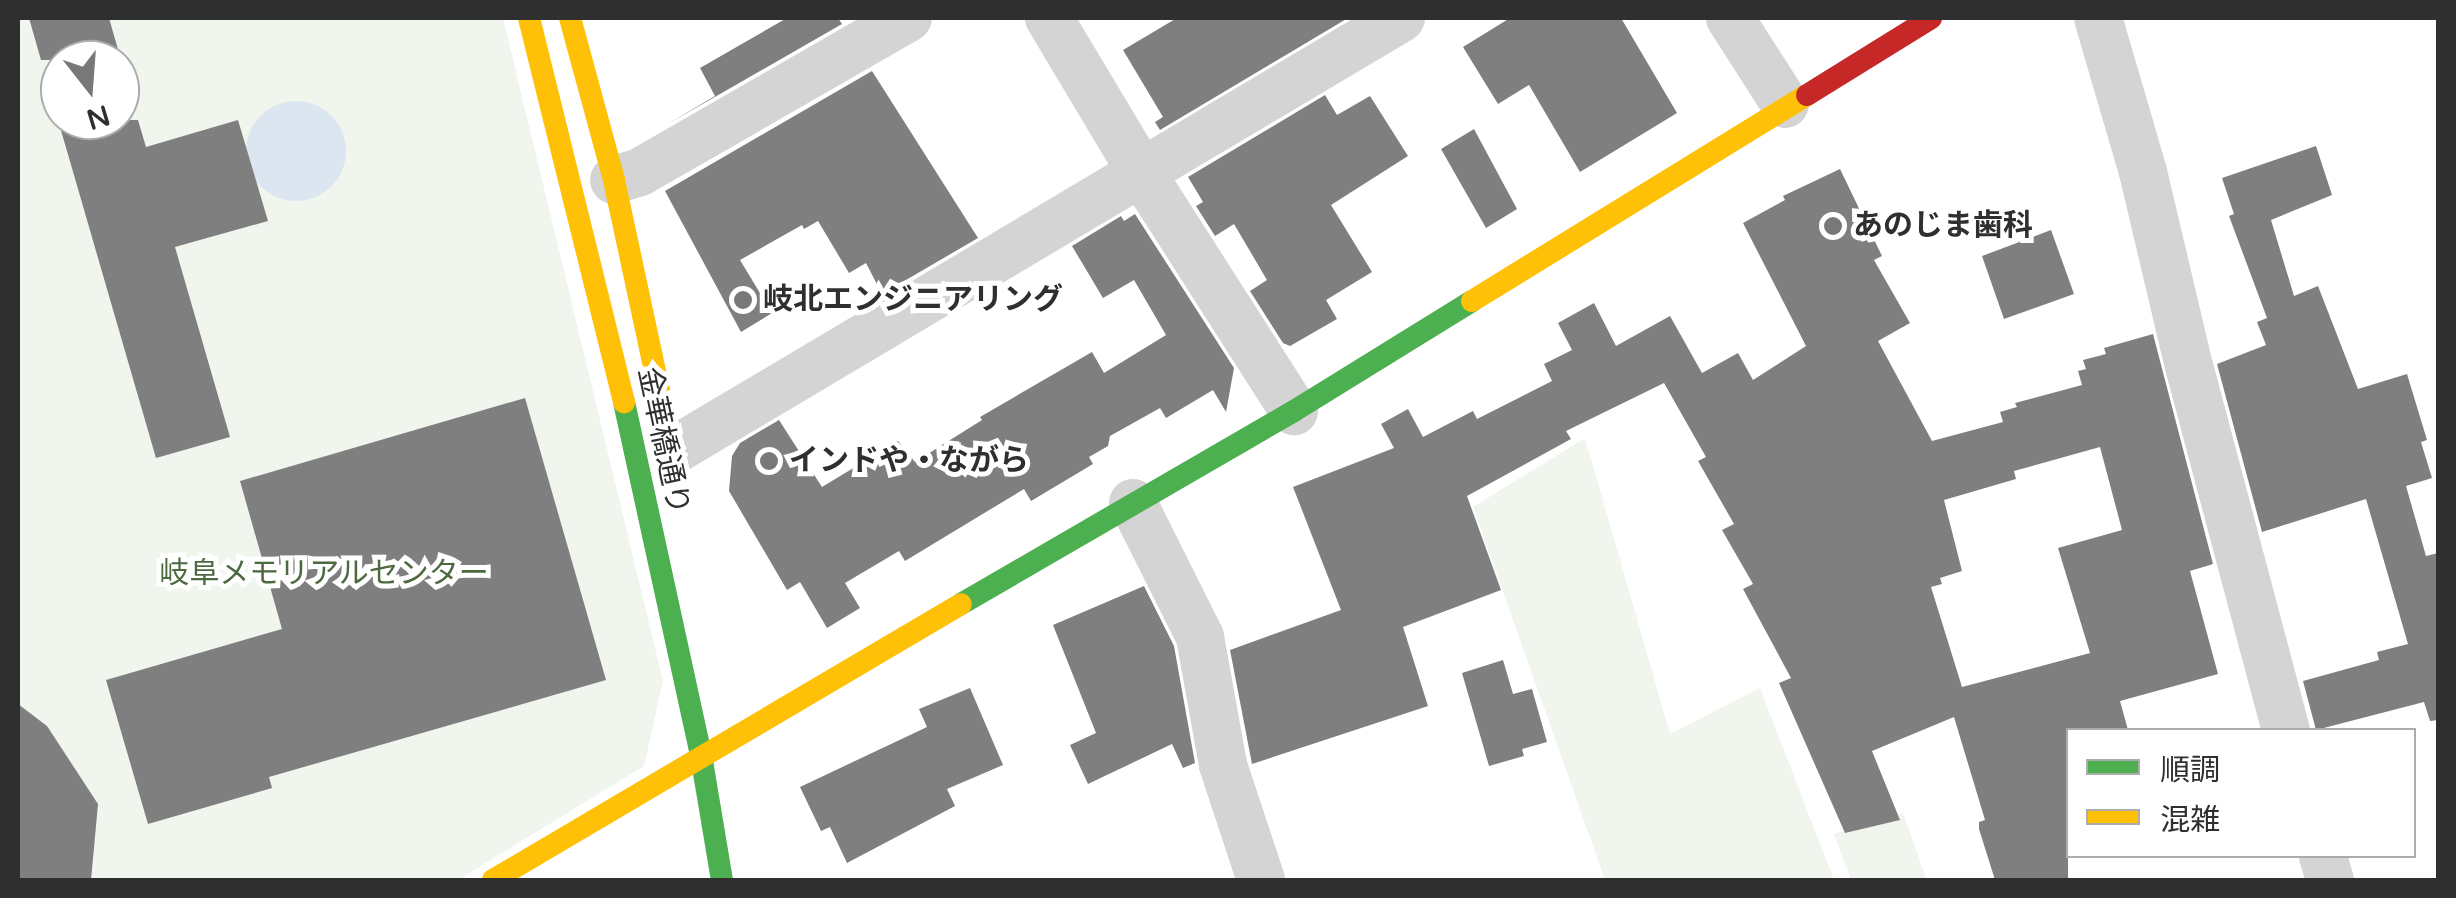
<!DOCTYPE html>
<html>
<head>
<meta charset="utf-8">
<style>
	body { margin:0 }
	#map { position:relative; width:2456px; height:898px; overflow:hidden; background:#fff; font-family:"Varela Round","Noto Sans JP",sans-serif }
	div>[style] { position:absolute }
	.green>* { inset:0; background:#f0f5ed }
	.water>* { inset:0; background:#dbe6f0 }
	.round { border-radius:50% }
	.building>* { inset:0; background:#7f7f7f }
	.street>* { height:48px; margin:-24px; padding:0 24px; transform-origin:24px; border-radius:24px; background:#d4d4d4 }
	.fast>* { height:22px; margin:-11px; padding:0 11px; transform-origin:11px; border-radius:11px; background:#4caf50 }
	.slow>* { height:22px; margin:-11px; padding:0 11px; transform-origin:11px; border-radius:11px; background:#ffc107 }
	.jam>* { height:22px; margin:-11px; padding:0 11px; transform-origin:11px; border-radius:11px; background:#c62828 }
	.dots>* { width:28px; height:28px; translate:-50% -50%; box-sizing:border-box; border:5px solid #fff; border-radius:50% }
	span { translate:-50% -50%; white-space:nowrap; text-align:center; line-height:1.15; -webkit-text-stroke:10px #fff; paint-order:stroke }
	.poi-label { font-size:30px; color:#2f2f2f; font-weight:700 }
	.left { translate:0 -50%; text-align:left }
	.street-label { font-size:30px; color:#2f2f2f }
	.park-label { font-size:30px; color:#4d693f }
	.frame { position:absolute; inset:0; border:20px solid #2f2f2f; pointer-events:none }
	.legend { position:absolute; left:2066px; top:728px; width:350px; height:130px; box-sizing:border-box; background:#fff; border:2px solid #acacac; margin:0; padding:12px 18px; list-style:none; font-size:30px; color:#2f2f2f }
	.legend li { display:flex; align-items:center; gap:20px; height:50px }
	.legend b { width:50px; border:2px solid #acacac }
	.north { position:absolute; left:40px; top:40px; width:100px; height:100px; box-sizing:border-box; background:#fff; border:2px solid #acacac; border-radius:50%; rotate:163deg; font-size:28px; font-weight:700; line-height:40px; text-align:center; color:#2f2f2f }
	.north::after { content:''; display:block; margin:auto; width:35px; height:45px; background:#787878; clip-path:polygon(50% 0,100% 100%,50% 72%,0 100%) }
</style>
</head>
<body>
<div id="map">
	<div class="green">
		<div style="clip-path:polygon(evenodd,18px 18px,503px 18px,663px 681px,644px 766px,458px 880px,18px 880px,18px 18px,60px 60px,120px 60px,120px 120px,60px 120px,60px 60px)"></div>
		<div style="clip-path:polygon(1585px 438px,1670px 734px,1760px 688px,1834px 880px,1605px 880px,1473px 507px)"></div>
		<div style="clip-path:polygon(1903px 813px,1927px 880px,1851px 880px,1834px 834px)"></div>
	</div>
	<div class="water">
		<div class="round" style="left:246px;top:101px;width:100px;height:100px"></div>
	</div>
	<div class="building">
		<div style="clip-path:polygon(29px 18px,109px 18px,121px 60px,41px 60px)"></div>
		<div style="clip-path:polygon(787px 18px,838px 18px,842px 24px,666px 125px,715px 96px,700px 68px)"></div>
		<div style="clip-path:polygon(1177px 18px,1348px 18px,1160px 130px,1155px 122px,1163px 117px,1123px 50px)"></div>
		<div style="clip-path:polygon(1510px 18px,1621px 18px,1677px 113px,1580px 172px,1529px 85px,1498px 104px,1463px 47px)"></div>
		<div style="clip-path:polygon(872px 71px,978px 238px,882px 294px,866px 263px,849px 273px,818px 221px,804px 229px,802px 225px,740px 260px,772px 313px,741px 332px,665px 191px)"></div>
		<div style="clip-path:polygon(1325px 95px,1337px 115px,1370px 96px,1408px 156px,1331px 205px,1372px 272px,1326px 300px,1337px 319px,1290px 346px,1283px 343px,1250px 291px,1267px 280px,1234px 224px,1215px 236px,1196px 206px,1203px 202px,1188px 177px)"></div>
		<div style="clip-path:polygon(58px 120px,138px 120px,146px 147px,238px 120px,268px 221px,175px 247px,230px 437px,156px 458px)"></div>
		<div style="clip-path:polygon(1474px 129px,1517px 209px,1486px 228px,1441px 149px)"></div>
		<div style="clip-path:polygon(2316px 146px,2332px 195px,2271px 220px,2294px 296px,2318px 286px,2358px 389px,2407px 374px,2427px 440px,2421px 442px,2432px 478px,2406px 486px,2426px 556px,2438px 553px,2438px 720px,2430px 721px,2424px 702px,2316px 730px,2303px 681px,2379px 660px,2377px 652px,2408px 644px,2366px 499px,2262px 532px,2217px 364px,2266px 345px,2257px 322px,2267px 318px,2229px 216px,2234px 214px,2222px 178px)"></div>
		<div style="clip-path:polygon(evenodd,1840px 169px,1882px 256px,1874px 260px,1910px 323px,1878px 341px,1932px 441px,2003px 422px,2000px 412px,2017px 407px,2015px 403px,2082px 385px,2078px 371px,2086px 369px,2083px 360px,2106px 354px,2104px 348px,2153px 334px,2213px 564px,2190px 571px,2218px 674px,2120px 701px,2128px 730px,2068px 730px,2068px 880px,1995px 880px,1979px 829px,1979px 822px,1985px 820px,1954px 717px,1872px 751px,1900px 820px,1845px 833px,1779px 683px,1791px 678px,1743px 589px,1753px 584px,1722px 530px,1734px 524px,1698px 461px,1706px 457px,1664px 383px,1566px 431px,1571px 439px,1467px 496px,1501px 590px,1403px 627px,1428px 706px,1252px 764px,1230px 650px,1341px 610px,1293px 487px,1394px 448px,1381px 424px,1408px 409px,1423px 437px,1473px 411px,1477px 419px,1552px 381px,1544px 364px,1572px 350px,1558px 323px,1594px 303px,1616px 346px,1670px 316px,1702px 373px,1738px 353px,1753px 380px,1806px 346px,1743px 223px,1785px 200px,1783px 196px,1840px 169px,2100px 447px,2122px 530px,2058px 548px,2090px 653px,1962px 687px,1931px 587px,1942px 584px,1940px 578px,1962px 571px,1944px 500px,2016px 479px,2014px 471px,2100px 447px)"></div>
		<div style="clip-path:polygon(1135px 214px,1234px 368px,1226px 412px,1213px 390px,1166px 418px,1160px 408px,1110px 436px,1108px 446px,1089px 457px,1093px 464px,1031px 501px,1024px 489px,905px 561px,899px 551px,845px 583px,860px 608px,827px 628px,800px 582px,787px 590px,729px 491px,732px 456px,740px 443px,779px 420px,822px 487px,898px 441px,915px 462px,982px 420px,980px 417px,1092px 352px,1104px 373px,1166px 335px,1134px 280px,1103px 298px,1072px 246px,1121px 216px,1124px 221px)"></div>
		<div style="clip-path:polygon(2051px 230px,2074px 294px,2004px 319px,1982px 256px)"></div>
		<div style="clip-path:polygon(525px 398px,606px 680px,269px 777px,272px 788px,148px 824px,106px 680px,282px 629px,240px 481px)"></div>
		<div style="clip-path:polygon(1144px 586px,1174px 646px,1195px 763px,1183px 768px,1172px 744px,1088px 784px,1070px 745px,1096px 733px,1053px 625px)"></div>
		<div style="clip-path:polygon(1503px 660px,1513px 694px,1532px 689px,1547px 742px,1522px 749px,1524px 756px,1489px 766px,1462px 673px)"></div>
		<div style="clip-path:polygon(970px 688px,1003px 765px,947px 789px,955px 806px,847px 863px,830px 827px,821px 831px,800px 787px,927px 727px,919px 709px)"></div>
		<div style="clip-path:polygon(18px 704px,47px 726px,98px 804px,91px 880px,18px 880px)"></div>
	</div>
	<div class="street">
		<div style="left:1049px;top:18px;width:179px;rotate:59.1deg"></div>
		<div style="left:1141px;top:172px;width:284px;rotate:57.4deg"></div>
		<div style="left:1730px;top:18px;width:102px;rotate:57.4deg"></div>
		<div style="left:2098px;top:18px;width:160px;rotate:73.7deg"></div>
		<div style="left:2143px;top:172px;width:199px;rotate:76.7deg"></div>
		<div style="left:2189px;top:366px;width:377px;rotate:75.1deg"></div>
		<div style="left:614px;top:180px;width:27px;rotate:-17deg"></div>
		<div style="left:640px;top:172px;width:309px;rotate:-29.9deg"></div>
		<div style="left:673px;top:451px;width:847px;rotate:-30.74deg"></div>
		<div style="left:1133px;top:503px;width:150px;rotate:63.4deg"></div>
		<div style="left:1200px;top:637px;width:130px;rotate:79.8deg"></div>
		<div style="left:1223px;top:765px;width:121px;rotate:71.7deg"></div>
		<div style="left:2323px;top:856px;width:25px;rotate:74deg"></div>
	</div>
	<div class="fast">
		<div style="left:624px;top:402px;width:361px;rotate:77.7deg"></div>
		<div style="left:701px;top:755px;width:127px;rotate:80.5deg"></div>
		<div style="left:961px;top:604px;width:385px;rotate:-30.1deg"></div>
		<div style="left:1294px;top:411px;width:209px;rotate:-31.7deg"></div>
	</div>
	<div class="slow">
		<div style="left:529px;top:18px;width:396px;rotate:76.1deg"></div>
		<div style="left:570px;top:18px;width:168px;rotate:74.8deg"></div>
		<div style="left:614px;top:180px;width:219px;rotate:77.9deg"></div>
		<div style="left:1472px;top:301px;width:393px;rotate:-31.6deg"></div>
		<div style="left:493px;top:880px;width:543px;rotate:-30.53deg"></div>
	</div>
	<div class="jam">
		<div style="left:1807px;top:95px;width:146px;rotate:-31.8deg"></div>
	</div>
	<div class="dots">
		<div style="left:1833px;top:226px;background:#787878"></div>
		<div style="left:743px;top:300px;background:#787878"></div>
		<div style="left:769px;top:461px;background:#787878"></div>
	</div>
	<div class="poi-label">
		<span class="left" style="left:1853px;top:226px">あのじま歯科</span>
		<span class="left" style="left:763px;top:300px">岐北エンジニアリング</span>
		<span class="left" style="left:789px;top:461px">インドや・ながら</span>
	</div>
	<div class="street-label">
		<span style="left:663px;top:441px;rotate:78deg">金華橋通り</span>
	</div>
	<div class="park-label">
		<span style="left:324px;top:574px">岐阜メモリアルセンター</span>
	</div>
	<div class="frame"></div>
	<ul class="legend">
	<li><b style="height:12px;background:#4caf50"></b>順調</li>
	<li><b style="height:12px;background:#ffc107"></b>混雑</li>
	</ul>
	<div class="north">N</div>
</div>
</body>
</html>
